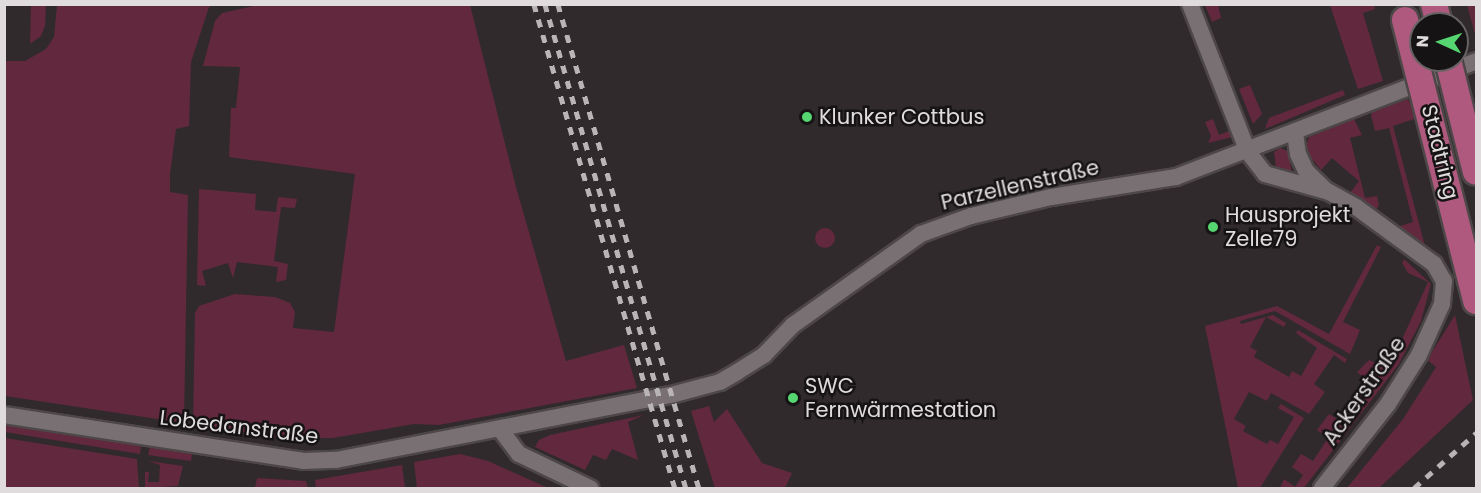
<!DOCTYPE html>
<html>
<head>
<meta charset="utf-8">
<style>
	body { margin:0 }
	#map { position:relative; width:1481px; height:493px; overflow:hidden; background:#312a2c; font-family:Poppins,sans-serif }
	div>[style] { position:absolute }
	.green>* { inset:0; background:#61283e }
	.round { border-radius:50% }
	.roads { filter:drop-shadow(2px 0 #4d4748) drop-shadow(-2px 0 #4d4748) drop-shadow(0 2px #4d4748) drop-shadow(0 -2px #4d4748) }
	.minor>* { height:16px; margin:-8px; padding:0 8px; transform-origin:8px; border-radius:8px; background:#797073 }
	.primary>* { height:26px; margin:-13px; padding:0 13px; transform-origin:13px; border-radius:13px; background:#ae597d }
	.rail>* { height:4.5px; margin-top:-2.25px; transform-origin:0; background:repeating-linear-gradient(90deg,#b9b5b6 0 8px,transparent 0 16px) }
	.bridges { filter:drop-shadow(2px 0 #4d4748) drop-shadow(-2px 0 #4d4748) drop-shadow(0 2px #4d4748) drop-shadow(0 -2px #4d4748) }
	.primary-bridge>* { height:26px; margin:-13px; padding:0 13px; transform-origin:13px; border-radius:13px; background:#ae597d }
	.dots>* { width:16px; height:16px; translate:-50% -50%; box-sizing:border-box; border:3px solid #161314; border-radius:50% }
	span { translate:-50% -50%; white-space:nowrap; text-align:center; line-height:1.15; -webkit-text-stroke:5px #161314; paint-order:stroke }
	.poi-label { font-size:21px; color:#e0dcdd }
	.left { translate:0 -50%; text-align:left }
	.street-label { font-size:21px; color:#e0dcdd }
	.frame { position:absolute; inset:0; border:6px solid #e0dcdd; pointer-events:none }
	.north { position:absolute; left:1409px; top:12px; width:60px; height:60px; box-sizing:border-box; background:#161314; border:2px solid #676364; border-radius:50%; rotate:273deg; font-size:16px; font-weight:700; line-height:24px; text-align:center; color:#e0dcdd }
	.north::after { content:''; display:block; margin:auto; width:21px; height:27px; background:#56d671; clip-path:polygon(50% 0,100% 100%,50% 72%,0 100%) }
</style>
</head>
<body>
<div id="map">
	<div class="green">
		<div style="clip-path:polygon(31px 5px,46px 5px,45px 26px,41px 36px,30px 44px)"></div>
		<div style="clip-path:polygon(57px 5px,213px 5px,209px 7px,191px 62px,189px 126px,176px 129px,170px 174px,170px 192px,188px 195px,184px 423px,5px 396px,5px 61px,25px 61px,46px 49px,54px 37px)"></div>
		<div style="clip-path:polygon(258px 5px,470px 5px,516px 187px,566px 361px,624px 345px,637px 388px,439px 425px,414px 424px,333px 438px,281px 438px,193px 425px,195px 313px,199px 306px,235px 294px,275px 297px,290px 303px,295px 312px,293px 328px,334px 332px,355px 174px,229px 157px,231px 108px,236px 108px,240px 67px,203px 66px,215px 21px,222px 13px)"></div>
		<div style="clip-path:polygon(1205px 5px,1218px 5px,1221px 18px,1212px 22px)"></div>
		<div style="clip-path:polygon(1330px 5px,1374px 5px,1375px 9px,1363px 13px,1383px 81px,1358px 89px)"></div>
		<div style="clip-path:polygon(1467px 5px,1476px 5px,1476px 38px)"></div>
		<div style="clip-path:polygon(1250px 85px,1262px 114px,1253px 124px,1239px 89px)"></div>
		<div style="clip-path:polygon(1343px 90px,1345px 95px,1265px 129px,1269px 118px)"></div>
		<div style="clip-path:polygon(1408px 99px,1417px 118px,1393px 126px,1425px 246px,1402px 233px,1400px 226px,1413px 222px,1389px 128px,1375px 131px,1371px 116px,1372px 112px)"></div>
		<div style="clip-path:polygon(1213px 119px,1219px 135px,1229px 131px,1232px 137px,1208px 143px,1211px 136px,1205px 122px)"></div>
		<div style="clip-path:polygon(1354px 119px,1362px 135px,1350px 138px,1365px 198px,1377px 196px,1379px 205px,1375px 211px,1350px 193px,1359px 181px,1332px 158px,1321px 170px,1305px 150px,1309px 137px)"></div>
		<div style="clip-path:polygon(1280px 148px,1288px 151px,1292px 173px,1278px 171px,1276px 167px,1274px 152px)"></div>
		<div style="clip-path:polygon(199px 189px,256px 194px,255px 210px,276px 212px,278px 197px,297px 199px,295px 208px,281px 207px,274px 261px,288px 264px,286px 280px,276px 282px,278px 267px,237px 262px,233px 278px,228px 263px,202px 271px,206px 286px,197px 285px)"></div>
		<div class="round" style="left:815px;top:228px;width:20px;height:20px"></div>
		<div style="clip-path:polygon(1377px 245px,1381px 247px,1343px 322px,1360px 330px,1350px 354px,1275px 311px,1240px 321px,1241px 324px,1273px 315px,1286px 323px,1284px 327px,1266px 317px,1250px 347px,1257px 351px,1254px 357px,1289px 377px,1292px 371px,1301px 376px,1317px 348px,1296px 333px,1298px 330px,1347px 359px,1345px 363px,1334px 355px,1314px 384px,1325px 392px,1309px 414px,1271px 393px,1267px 401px,1249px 392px,1234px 419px,1246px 426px,1243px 431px,1267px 444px,1270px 440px,1278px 444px,1294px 417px,1278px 408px,1281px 404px,1304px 418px,1260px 488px,1238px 488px,1205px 326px,1277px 306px,1329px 334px)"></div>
		<div style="clip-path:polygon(1404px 259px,1431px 284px,1421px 321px,1399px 364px,1304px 488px,1280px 488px,1284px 479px,1295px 487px,1303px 475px,1292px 467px,1301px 454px,1313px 461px,1328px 438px,1317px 430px,1329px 414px,1340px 421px,1368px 381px,1357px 372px,1369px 360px,1389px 368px,1428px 282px,1408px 273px,1402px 263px)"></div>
		<div style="clip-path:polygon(1455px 315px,1473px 400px,1379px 488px,1347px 488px,1403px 419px,1436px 367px,1427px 360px)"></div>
		<div style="clip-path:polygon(709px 406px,714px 422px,727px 409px,762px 463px,792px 473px,785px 488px,715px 488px,691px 411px)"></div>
		<div style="clip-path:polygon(644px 415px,628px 422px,638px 460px,612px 449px,606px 460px,593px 455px,585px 470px,535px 447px,539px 440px,550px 435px)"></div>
		<div style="clip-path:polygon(5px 424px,141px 445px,140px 454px,5px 432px)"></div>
		<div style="clip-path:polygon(5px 438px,137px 459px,139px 488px,5px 488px)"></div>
		<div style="clip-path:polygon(150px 447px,192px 453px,191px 461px,148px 455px)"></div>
		<div style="clip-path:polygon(460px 454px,488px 461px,548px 488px,417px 488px,414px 462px)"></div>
		<div style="clip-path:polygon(148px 461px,183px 466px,178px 486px,145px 488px,145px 472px,149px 472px,148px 482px,159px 482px,160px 465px)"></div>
		<div style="clip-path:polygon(402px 465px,405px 488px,316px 488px,315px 480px)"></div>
		<div style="clip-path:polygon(257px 478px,306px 481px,308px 488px,255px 488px)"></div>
	</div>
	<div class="roads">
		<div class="minor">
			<div style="left:1190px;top:4px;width:159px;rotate:68.6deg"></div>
			<div style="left:1248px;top:152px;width:28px;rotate:52deg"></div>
			<div style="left:1265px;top:174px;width:66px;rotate:15.7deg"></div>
			<div style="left:1329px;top:192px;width:31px;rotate:29deg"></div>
			<div style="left:1356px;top:207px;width:97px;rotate:36.2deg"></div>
			<div style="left:1434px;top:264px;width:20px;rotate:60deg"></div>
			<div style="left:1444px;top:281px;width:23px;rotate:95deg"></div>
			<div style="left:1442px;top:304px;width:56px;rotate:114.3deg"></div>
			<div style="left:1419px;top:355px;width:58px;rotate:122.3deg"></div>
			<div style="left:1388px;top:404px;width:107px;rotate:128.2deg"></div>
			<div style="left:1295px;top:133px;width:21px;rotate:82deg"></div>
			<div style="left:1298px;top:154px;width:19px;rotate:65deg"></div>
			<div style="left:1306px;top:171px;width:28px;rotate:44deg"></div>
			<div style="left:4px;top:415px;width:303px;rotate:8.7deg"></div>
			<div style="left:303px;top:461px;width:33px;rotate:-2deg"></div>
			<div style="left:336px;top:460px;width:341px;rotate:-11deg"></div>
			<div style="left:671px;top:395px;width:51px;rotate:-14.9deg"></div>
			<div style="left:720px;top:382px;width:20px;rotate:-30deg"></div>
			<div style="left:737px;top:372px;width:32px;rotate:-32deg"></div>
			<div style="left:764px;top:355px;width:42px;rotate:-46deg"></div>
			<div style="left:793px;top:325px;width:157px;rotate:-35.4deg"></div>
			<div style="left:921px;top:234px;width:53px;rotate:-19.8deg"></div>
			<div style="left:971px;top:216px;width:82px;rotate:-13.4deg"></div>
			<div style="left:1051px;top:197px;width:127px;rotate:-9.1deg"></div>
			<div style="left:1176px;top:177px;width:322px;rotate:-21.1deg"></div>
			<div style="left:500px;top:429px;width:31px;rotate:53deg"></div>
			<div style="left:519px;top:454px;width:79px;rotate:25.6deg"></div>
		</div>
		<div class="primary">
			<div style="left:1434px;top:4px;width:21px;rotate:76deg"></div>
		</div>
	</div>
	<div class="rail">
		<div style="left:534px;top:4px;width:504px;rotate:73.76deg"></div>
		<div style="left:545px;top:4px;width:504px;rotate:73.76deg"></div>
		<div style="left:558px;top:4px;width:504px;rotate:73.76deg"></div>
		<div style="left:1414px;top:488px;width:83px;rotate:-41.6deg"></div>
	</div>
	<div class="bridges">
		<div class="primary-bridge">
			<div style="left:1405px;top:20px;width:290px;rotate:75.8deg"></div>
			<div style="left:1448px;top:60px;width:115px;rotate:76deg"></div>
		</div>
	</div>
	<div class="dots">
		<div style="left:807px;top:117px;background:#56d671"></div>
		<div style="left:1213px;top:227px;background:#56d671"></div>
		<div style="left:793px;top:398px;background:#56d671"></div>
	</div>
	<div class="poi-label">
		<span class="left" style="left:819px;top:117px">Klunker Cottbus</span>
		<span class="left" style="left:1225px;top:227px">Hausprojekt<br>Zelle79</span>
		<span class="left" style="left:805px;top:398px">SWC<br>Fernwärmestation</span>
	</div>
	<div class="street-label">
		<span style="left:1440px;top:152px;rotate:76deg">Stadtring</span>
		<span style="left:1020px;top:185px;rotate:-13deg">Parzellenstraße</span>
		<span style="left:1364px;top:391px;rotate:-55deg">Ackerstraße</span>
		<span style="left:239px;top:427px;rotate:7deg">Lobedanstraße</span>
	</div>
	<div class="frame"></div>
	<div class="north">N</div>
</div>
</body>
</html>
